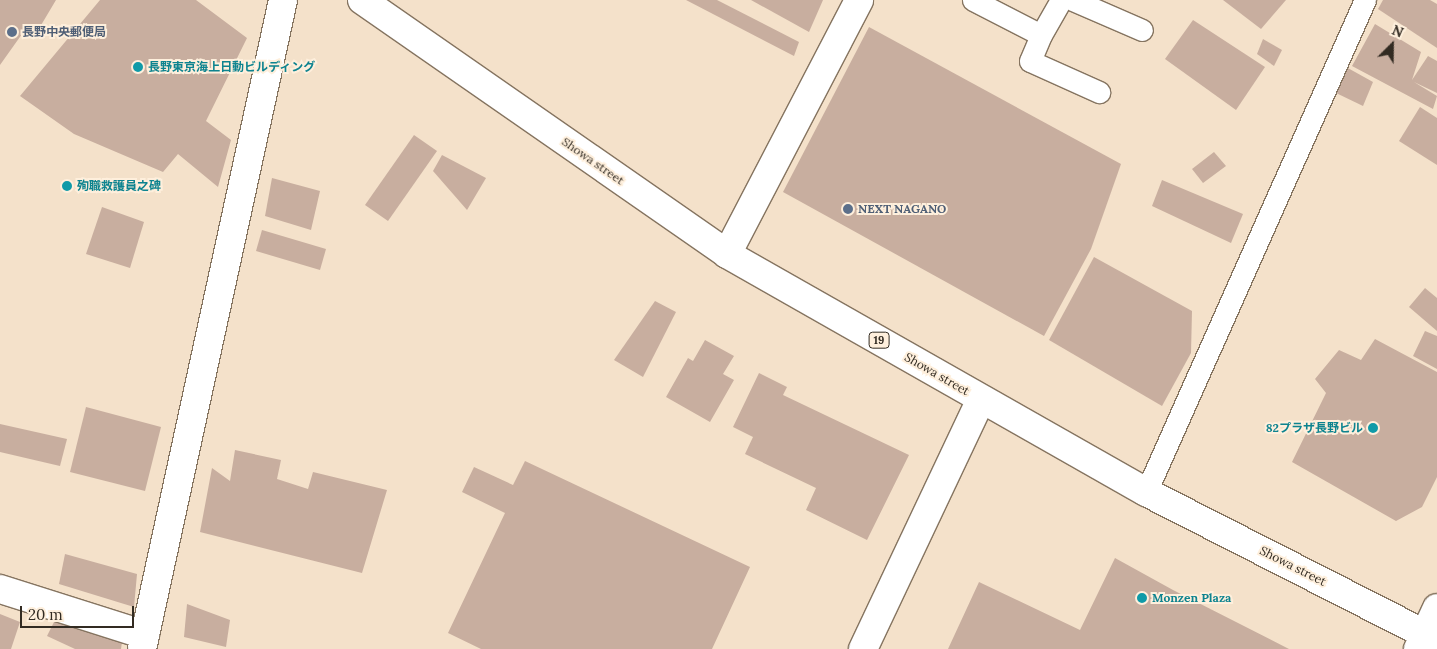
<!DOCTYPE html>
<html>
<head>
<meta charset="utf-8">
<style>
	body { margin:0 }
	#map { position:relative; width:1437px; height:649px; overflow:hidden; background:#f4e1ca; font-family:Lora,"Noto Sans JP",serif }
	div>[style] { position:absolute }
	.building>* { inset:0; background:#c8ae9f }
	.roads { filter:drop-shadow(1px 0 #857460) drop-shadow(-1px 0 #857460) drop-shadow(0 1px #857460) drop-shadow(0 -1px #857460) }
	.service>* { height:21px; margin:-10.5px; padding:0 10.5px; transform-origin:10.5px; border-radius:10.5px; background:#fff }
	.minor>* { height:28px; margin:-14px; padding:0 14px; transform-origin:14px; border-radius:14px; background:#fff }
	.tertiary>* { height:28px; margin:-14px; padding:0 14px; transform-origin:14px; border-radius:14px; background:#fff }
	.trunk>* { height:28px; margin:-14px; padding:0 14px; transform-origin:14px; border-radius:14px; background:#fff }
	.dots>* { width:14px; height:14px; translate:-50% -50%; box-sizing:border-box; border:2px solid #feefdc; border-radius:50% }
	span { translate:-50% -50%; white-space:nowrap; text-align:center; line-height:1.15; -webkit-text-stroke:4px #feefdc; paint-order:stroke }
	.shield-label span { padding:1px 4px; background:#feefdc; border:1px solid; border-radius:4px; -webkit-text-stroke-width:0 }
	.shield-label { font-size:11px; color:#322b22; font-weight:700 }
	.service-label { font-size:12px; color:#4e5e75; font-weight:700 }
	.left { translate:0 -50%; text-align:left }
	.culture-label { font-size:12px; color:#0d838f; font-weight:700 }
	.right { translate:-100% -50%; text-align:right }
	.street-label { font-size:12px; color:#322b22 }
	.north { position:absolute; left:1367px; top:20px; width:50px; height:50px; -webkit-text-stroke:4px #feefdc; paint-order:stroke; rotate:23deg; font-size:14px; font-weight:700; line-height:20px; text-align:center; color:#322b22 }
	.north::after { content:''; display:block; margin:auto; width:18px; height:22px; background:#322b22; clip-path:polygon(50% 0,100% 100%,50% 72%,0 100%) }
	.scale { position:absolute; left:20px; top:606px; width:114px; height:22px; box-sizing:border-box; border:2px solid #322b22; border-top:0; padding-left:6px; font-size:15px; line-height:18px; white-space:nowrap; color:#322b22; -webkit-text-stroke:4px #feefdc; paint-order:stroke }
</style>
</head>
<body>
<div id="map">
	<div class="building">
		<div style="clip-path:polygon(0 0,56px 0,34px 37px,27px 27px,0 65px)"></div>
		<div style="clip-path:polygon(100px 0,196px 0,247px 38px,206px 121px,231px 140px,218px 187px,178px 154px,163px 172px,74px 134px,20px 96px)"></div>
		<div style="clip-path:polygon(686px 0,717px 0,799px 42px,794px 56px)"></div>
		<div style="clip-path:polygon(751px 0,823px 0,809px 32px)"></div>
		<div style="clip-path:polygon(1223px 0,1286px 0,1261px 29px)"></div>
		<div style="clip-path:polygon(1383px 0,1430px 0,1437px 4px,1437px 48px,1378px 9px)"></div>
		<div style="clip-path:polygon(1193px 20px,1265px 67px,1236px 110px,1165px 59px)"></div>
		<div style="clip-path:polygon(1375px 24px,1421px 52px,1412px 80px,1428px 56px,1437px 61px,1437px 93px,1414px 82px,1437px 96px,1433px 109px,1352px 66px)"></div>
		<div style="clip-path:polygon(869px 27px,1121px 164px,1091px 249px,1044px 336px,783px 192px)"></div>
		<div style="clip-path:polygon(1263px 39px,1282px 50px,1274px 66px,1257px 54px)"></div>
		<div style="clip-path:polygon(1346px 67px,1373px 82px,1363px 106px,1334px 92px)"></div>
		<div style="clip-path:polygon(1420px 107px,1437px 118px,1437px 165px,1399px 141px)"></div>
		<div style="clip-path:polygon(414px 135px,437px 151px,388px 221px,365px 205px)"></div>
		<div style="clip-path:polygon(1214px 152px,1226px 166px,1203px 183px,1192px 169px)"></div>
		<div style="clip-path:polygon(442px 155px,486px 178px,467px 210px,433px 171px)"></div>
		<div style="clip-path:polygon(272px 178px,320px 191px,311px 230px,265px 216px)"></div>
		<div style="clip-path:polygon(1162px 180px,1243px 214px,1231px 243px,1152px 206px)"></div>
		<div style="clip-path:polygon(102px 207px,144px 222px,130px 268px,86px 254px)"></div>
		<div style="clip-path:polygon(262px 230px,326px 249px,320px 270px,256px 251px)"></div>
		<div style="clip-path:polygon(1094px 257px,1192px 311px,1191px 353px,1162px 406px,1049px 340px)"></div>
		<div style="clip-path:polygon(1425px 288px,1437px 298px,1437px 331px,1409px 307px)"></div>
		<div style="clip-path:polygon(655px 301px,676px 312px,643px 377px,614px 360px)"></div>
		<div style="clip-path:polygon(1425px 331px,1437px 336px,1437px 369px,1413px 356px)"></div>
		<div style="clip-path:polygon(1375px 339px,1437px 372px,1437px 477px,1422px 507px,1396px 521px,1292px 462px,1326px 393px,1315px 379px,1339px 350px,1361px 360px)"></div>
		<div style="clip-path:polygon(705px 340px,734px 356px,723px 374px,734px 380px,710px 422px,666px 397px,688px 358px,693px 361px)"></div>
		<div style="clip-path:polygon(759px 373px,787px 387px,783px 395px,909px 455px,867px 540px,806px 510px,816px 488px,745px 454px,753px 437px,733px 427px)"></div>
		<div style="clip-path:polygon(86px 407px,161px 427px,145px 491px,70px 472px)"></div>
		<div style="clip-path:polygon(0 424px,67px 439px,60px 466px,0 452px)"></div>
		<div style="clip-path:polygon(235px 450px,281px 460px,277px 479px,308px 489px,313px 472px,387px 490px,362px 573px,200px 532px,212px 468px,230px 481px)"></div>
		<div style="clip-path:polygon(525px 461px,750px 567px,712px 649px,481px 649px,448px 633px,505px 513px,462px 492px,474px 467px,513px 485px)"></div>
		<div style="clip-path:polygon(65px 554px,137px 574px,134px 607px,59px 584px)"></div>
		<div style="clip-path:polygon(1115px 558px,1173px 590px,1289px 649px,948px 649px,979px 582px,1080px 630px)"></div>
		<div style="clip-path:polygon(187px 604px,230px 620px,226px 647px,184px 637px)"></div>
		<div style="clip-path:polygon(0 614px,20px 622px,11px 649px,0 649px)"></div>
		<div style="clip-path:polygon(55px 620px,122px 642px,121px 649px,75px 649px,47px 636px)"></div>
	</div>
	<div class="roads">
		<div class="service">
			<div style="left:973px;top:0;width:76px;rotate:27.2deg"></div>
			<div style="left:1041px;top:35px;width:28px;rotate:113deg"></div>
			<div style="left:1030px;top:61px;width:76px;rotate:24.2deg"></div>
			<div style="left:1073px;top:0;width:75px;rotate:23.5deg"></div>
			<div style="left:1041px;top:35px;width:40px;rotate:-60.3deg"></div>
			<div style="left:1146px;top:492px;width:539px;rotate:-66.01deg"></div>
		</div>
		<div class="minor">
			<div style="left:727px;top:254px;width:286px;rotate:-62.5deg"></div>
			<div style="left:0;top:589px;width:152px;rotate:17.6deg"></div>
			<div style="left:142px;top:649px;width:664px;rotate:-77.74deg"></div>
			<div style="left:863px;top:649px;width:276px;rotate:-64.7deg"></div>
		</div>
		<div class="tertiary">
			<div style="left:1418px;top:649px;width:45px;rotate:-65.1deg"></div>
		</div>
		<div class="trunk">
			<div style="left:362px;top:0;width:445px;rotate:34.8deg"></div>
			<div style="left:727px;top:254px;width:482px;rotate:29.6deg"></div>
			<div style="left:1146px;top:492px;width:326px;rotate:27deg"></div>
		</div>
	</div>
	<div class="dots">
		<div style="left:12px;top:32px;background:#5c6f8a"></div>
		<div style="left:138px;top:67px;background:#0f9aa8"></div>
		<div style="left:67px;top:186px;background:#0f9aa8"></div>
		<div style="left:848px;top:209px;background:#5c6f8a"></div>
		<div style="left:1373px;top:428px;background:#0f9aa8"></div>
		<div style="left:1142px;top:598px;background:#0f9aa8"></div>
	</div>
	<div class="shield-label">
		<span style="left:879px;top:340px">19</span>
	</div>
	<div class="service-label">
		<span class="left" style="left:22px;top:32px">長野中央郵便局</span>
		<span class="left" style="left:858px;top:209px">NEXT NAGANO</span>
	</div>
	<div class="culture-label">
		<span class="left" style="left:148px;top:67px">長野東京海上日動ビルディング</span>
		<span class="left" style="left:77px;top:186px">殉職救護員之碑</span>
		<span class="right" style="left:1363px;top:428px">82プラザ長野ビル</span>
		<span class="left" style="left:1152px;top:598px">Monzen Plaza</span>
	</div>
	<div class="street-label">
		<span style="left:593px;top:161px;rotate:35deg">Showa street</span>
		<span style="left:937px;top:374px;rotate:30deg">Showa street</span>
		<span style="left:1293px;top:566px;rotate:27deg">Showa street</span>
	</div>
	<div class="north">N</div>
	<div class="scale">20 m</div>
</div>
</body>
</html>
